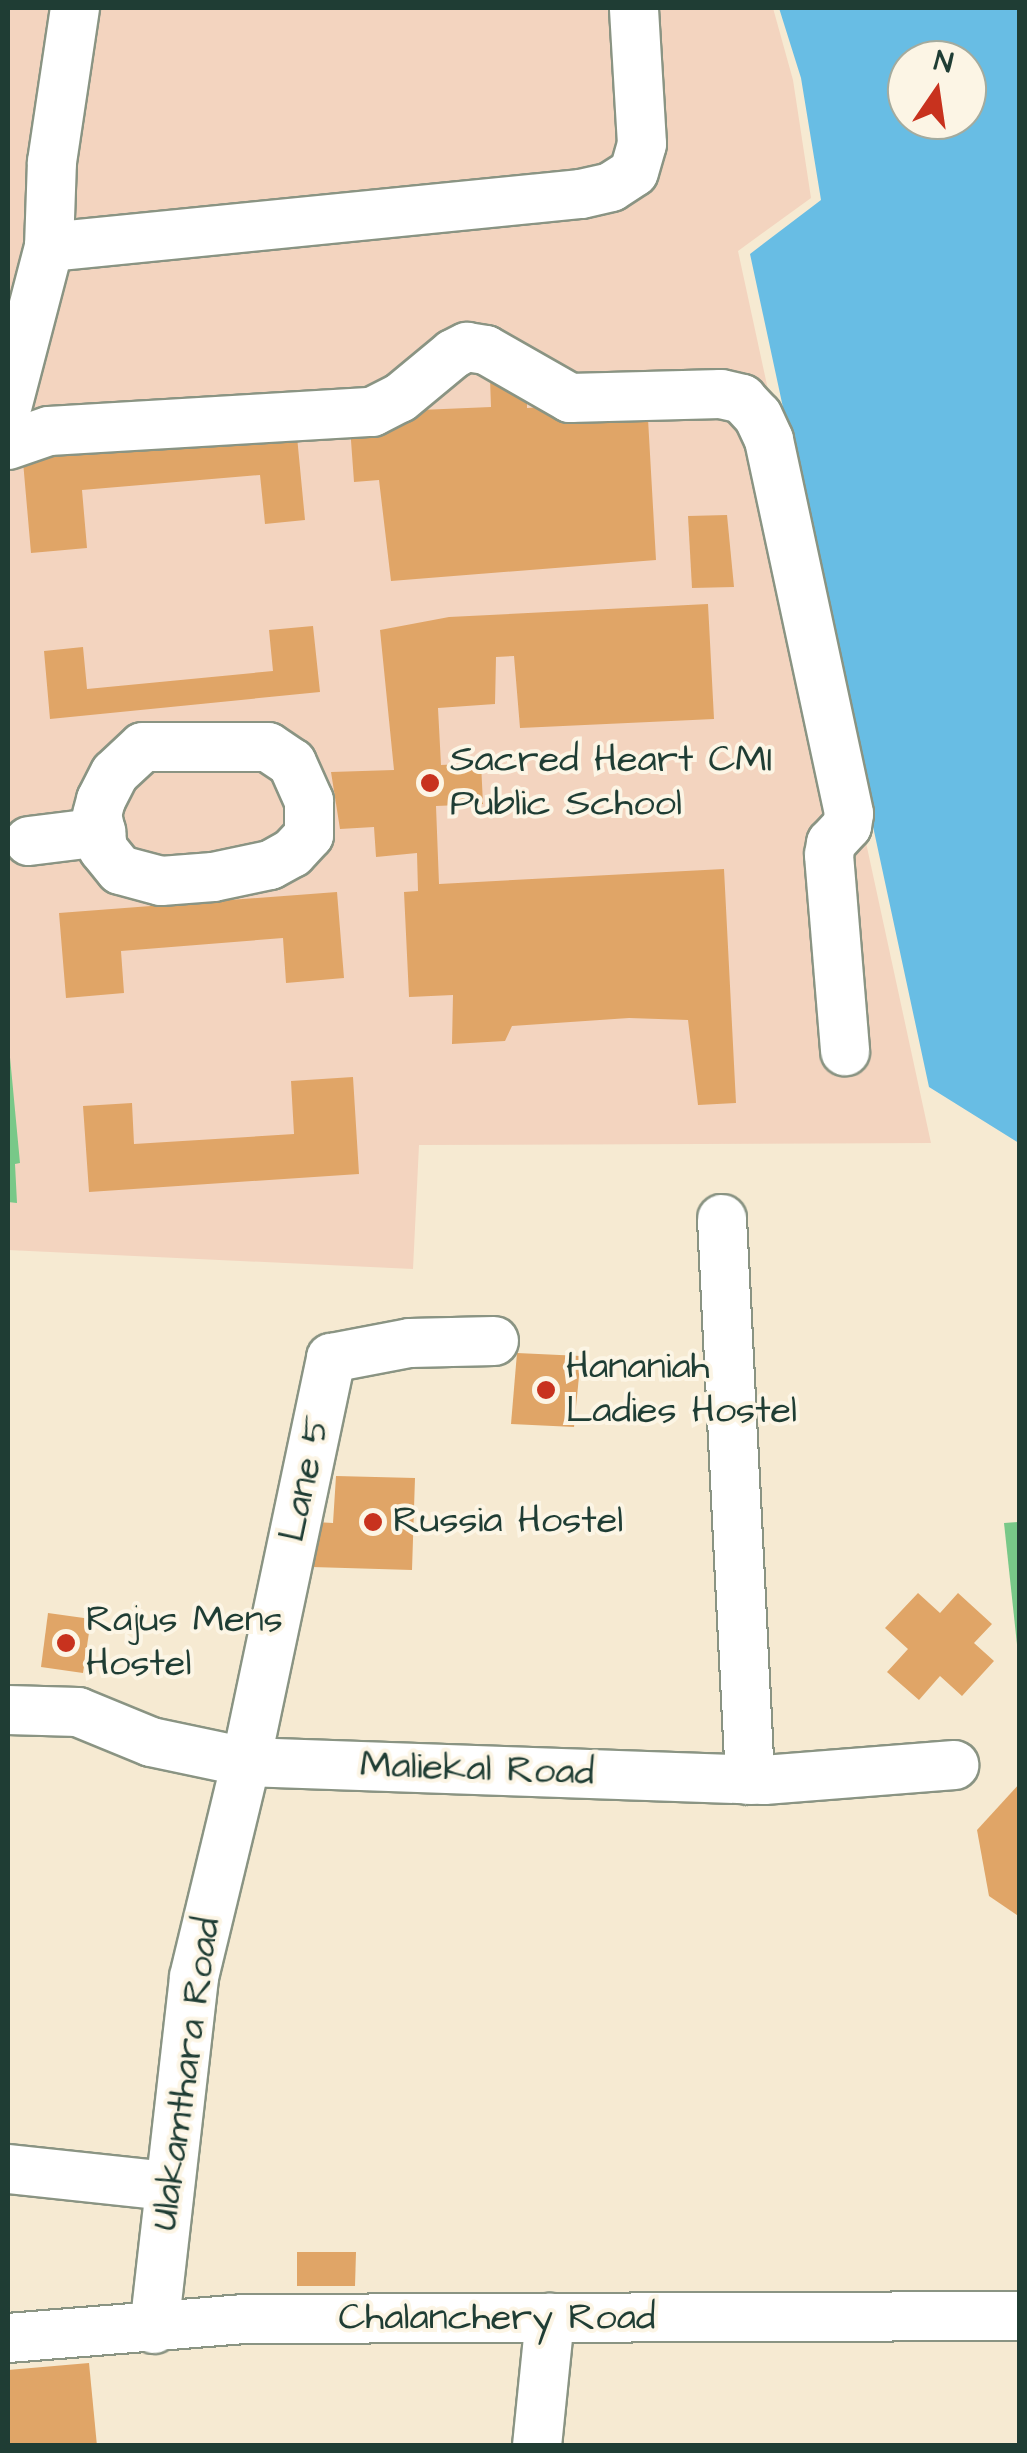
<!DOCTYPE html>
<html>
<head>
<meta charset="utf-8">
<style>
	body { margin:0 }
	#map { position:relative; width:1027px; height:2453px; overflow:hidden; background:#f6ead2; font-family:"Architects Daughter",sans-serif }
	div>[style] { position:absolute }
	.built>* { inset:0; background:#f3d4bf }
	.green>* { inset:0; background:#78c888 }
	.water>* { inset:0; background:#68bde4 }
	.building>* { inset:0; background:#e0a567 }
	.roads { filter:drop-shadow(2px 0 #8a9483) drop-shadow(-2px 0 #8a9483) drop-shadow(0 2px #8a9483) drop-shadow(0 -2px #8a9483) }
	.minor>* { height:48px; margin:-24px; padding:0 24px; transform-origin:24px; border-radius:24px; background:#fff }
	.dots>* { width:28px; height:28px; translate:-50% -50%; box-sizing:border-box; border:5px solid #fcf5e5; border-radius:50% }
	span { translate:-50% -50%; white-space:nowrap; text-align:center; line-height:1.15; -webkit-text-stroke:8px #fcf5e5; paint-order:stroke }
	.poi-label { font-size:38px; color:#1f3d34 }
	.left { translate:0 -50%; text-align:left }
	.street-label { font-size:38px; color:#1f3d34 }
	.frame { position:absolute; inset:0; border:10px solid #1f3d34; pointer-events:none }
	.north { position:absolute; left:887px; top:40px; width:100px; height:100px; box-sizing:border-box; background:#fcf5e5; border:2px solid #a4ab9e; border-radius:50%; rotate:13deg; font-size:28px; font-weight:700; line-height:40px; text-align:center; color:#1f3d34 }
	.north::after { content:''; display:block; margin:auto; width:35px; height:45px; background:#c8321e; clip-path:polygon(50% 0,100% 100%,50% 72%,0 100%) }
</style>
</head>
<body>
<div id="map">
	<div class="built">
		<div style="clip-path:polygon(8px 8px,773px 8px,793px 80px,811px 198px,738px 251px,931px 1143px,419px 1145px,413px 1269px,8px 1250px)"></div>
	</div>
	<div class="green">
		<div style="clip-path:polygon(8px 1036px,20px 1163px,15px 1164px,17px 1203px,8px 1202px)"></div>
		<div style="clip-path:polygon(1019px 1522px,1020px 1522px,1019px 1663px,1004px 1523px)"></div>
	</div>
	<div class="water">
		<div style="clip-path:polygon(evenodd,779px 8px,1019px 8px,1019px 1143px,929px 1087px,750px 254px,821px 200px,801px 78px,779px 8px,907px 60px,967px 60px,967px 120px,907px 120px,907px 60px)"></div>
	</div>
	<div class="building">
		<div style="clip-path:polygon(527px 378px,527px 408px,647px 401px,656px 560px,391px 581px,379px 480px,354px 482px,349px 413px,491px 407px,490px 379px)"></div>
		<div style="clip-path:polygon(296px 426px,305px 520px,265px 524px,260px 475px,82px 490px,87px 548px,31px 553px,22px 450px)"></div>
		<div style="clip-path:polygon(727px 515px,734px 587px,692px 588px,688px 516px)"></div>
		<div style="clip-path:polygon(708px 604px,714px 719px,520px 728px,514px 656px,496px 657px,495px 704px,438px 708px,441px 765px,481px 763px,483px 804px,436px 806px,439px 884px,724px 869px,736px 1103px,698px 1105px,688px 1020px,629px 1018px,512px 1026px,505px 1041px,452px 1044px,453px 995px,409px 997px,404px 892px,418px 891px,417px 853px,376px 857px,374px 827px,340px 829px,331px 772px,394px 770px,380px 630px,449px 617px)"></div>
		<div style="clip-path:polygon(313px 626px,320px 692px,50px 719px,44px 651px,83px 647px,87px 689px,273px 671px,269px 630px)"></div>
		<div style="clip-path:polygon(337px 892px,344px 978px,286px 983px,283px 938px,121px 951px,124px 993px,66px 998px,59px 913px)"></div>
		<div style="clip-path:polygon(353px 1077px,359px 1174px,89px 1192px,83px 1106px,132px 1103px,134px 1144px,294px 1134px,291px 1081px)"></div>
		<div style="clip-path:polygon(517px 1353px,581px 1356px,574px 1427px,511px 1424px)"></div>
		<div style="clip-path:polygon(336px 1476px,415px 1478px,412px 1570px,312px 1567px,316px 1522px,333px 1523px)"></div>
		<div style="clip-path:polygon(918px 1593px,940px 1613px,958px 1593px,992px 1624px,974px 1643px,994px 1661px,962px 1696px,940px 1676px,919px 1700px,887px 1672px,908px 1649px,885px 1628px)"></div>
		<div style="clip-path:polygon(48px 1613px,91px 1619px,83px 1673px,41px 1667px)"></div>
		<div style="clip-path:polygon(1020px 1783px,1020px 1917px,989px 1896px,977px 1830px)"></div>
		<div style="clip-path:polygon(297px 2252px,356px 2252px,355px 2286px,297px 2286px)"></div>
		<div style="clip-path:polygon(89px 2363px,97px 2446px,8px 2446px,8px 2370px)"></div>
	</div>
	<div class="roads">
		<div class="minor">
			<div style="left:49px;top:247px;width:535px;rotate:-5.69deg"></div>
			<div style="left:581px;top:194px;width:31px;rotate:-13deg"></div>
			<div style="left:611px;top:187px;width:27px;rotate:-33deg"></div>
			<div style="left:634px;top:172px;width:29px;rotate:-74deg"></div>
			<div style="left:642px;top:144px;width:136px;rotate:-93.4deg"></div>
			<div style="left:8px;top:404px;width:162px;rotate:-75.4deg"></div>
			<div style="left:49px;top:247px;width:85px;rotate:-88deg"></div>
			<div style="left:52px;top:162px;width:156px;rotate:-81.5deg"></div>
			<div style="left:8px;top:445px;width:43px;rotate:-18.9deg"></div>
			<div style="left:49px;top:431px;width:324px;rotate:-3.4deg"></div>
			<div style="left:372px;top:412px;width:31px;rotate:-27deg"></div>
			<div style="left:400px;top:398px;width:69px;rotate:-39.7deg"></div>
			<div style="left:453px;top:354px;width:16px;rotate:-27deg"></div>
			<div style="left:467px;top:347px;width:19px;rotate:9deg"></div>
			<div style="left:486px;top:350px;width:97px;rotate:29.7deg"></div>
			<div style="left:570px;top:398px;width:151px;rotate:-1.5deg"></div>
			<div style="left:721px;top:394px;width:22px;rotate:13deg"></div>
			<div style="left:742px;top:399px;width:23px;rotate:47deg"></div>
			<div style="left:758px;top:416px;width:26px;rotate:65deg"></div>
			<div style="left:769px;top:440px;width:382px;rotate:77.9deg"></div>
			<div style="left:849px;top:814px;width:12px;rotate:99deg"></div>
			<div style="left:847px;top:826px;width:23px;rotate:133deg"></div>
			<div style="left:831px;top:843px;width:12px;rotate:99deg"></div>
			<div style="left:829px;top:855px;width:197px;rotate:85.3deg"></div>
			<div style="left:29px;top:841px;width:73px;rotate:-7.1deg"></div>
			<div style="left:101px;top:832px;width:17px;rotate:-103deg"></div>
			<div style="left:97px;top:815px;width:16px;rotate:-75deg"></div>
			<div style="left:101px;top:800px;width:30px;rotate:-63deg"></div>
			<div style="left:115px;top:773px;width:38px;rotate:-43deg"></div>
			<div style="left:143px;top:747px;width:125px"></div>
			<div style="left:268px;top:747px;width:29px;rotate:34deg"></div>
			<div style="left:292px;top:763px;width:42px;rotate:65.9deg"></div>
			<div style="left:309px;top:801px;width:34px;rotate:90deg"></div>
			<div style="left:309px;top:835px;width:25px;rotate:133deg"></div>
			<div style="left:292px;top:853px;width:25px;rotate:151deg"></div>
			<div style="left:270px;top:865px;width:58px;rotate:168.1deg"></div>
			<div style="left:213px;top:877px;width:52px;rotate:175.6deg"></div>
			<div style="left:161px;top:881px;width:42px;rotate:-165deg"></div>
			<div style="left:120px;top:870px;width:27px;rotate:-129deg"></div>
			<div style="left:103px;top:849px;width:17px;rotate:-97deg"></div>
			<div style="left:722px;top:1219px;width:562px;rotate:87.14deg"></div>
			<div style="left:8px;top:1710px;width:70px;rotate:1.6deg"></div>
			<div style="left:78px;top:1712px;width:79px;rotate:22.3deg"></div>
			<div style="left:151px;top:1742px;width:97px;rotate:11.9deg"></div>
			<div style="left:246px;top:1762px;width:518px;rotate:1.99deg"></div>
			<div style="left:764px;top:1780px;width:191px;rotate:-4.5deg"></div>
			<div style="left:8px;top:2169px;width:161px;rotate:6.1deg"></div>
			<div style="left:154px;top:2329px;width:354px;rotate:-83.5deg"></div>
			<div style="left:194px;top:1977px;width:221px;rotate:-76.4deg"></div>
			<div style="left:246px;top:1762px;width:413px;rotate:-78.1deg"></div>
			<div style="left:331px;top:1358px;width:80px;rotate:-10.8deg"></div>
			<div style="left:410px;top:1343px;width:84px;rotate:-1.4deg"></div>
			<div style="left:8px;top:2338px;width:235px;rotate:-4.6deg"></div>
			<div style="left:242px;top:2319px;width:778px;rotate:-0.22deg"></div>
			<div style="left:537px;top:2446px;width:129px;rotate:-84.2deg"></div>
		</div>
	</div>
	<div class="dots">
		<div style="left:430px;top:783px;background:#c8321e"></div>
		<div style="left:546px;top:1390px;background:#c8321e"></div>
		<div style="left:373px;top:1522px;background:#c8321e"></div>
		<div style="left:66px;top:1643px;background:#c8321e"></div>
	</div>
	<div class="poi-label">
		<span class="left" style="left:450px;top:783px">Sacred Heart CMI<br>Public School</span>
		<span class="left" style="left:566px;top:1390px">Hananiah<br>Ladies Hostel</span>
		<span class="left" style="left:393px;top:1522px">Russia Hostel</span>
		<span class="left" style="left:86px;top:1643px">Rajus Mens<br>Hostel</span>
	</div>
	<div class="street-label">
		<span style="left:306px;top:1479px;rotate:-78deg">Lane 5</span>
		<span style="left:477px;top:1770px;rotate:2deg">Maliekal Road</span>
		<span style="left:187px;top:2074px;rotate:-82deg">Ulakamthara Road</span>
		<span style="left:497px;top:2319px">Chalanchery Road</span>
	</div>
	<div class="frame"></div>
	<div class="north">N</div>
</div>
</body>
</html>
